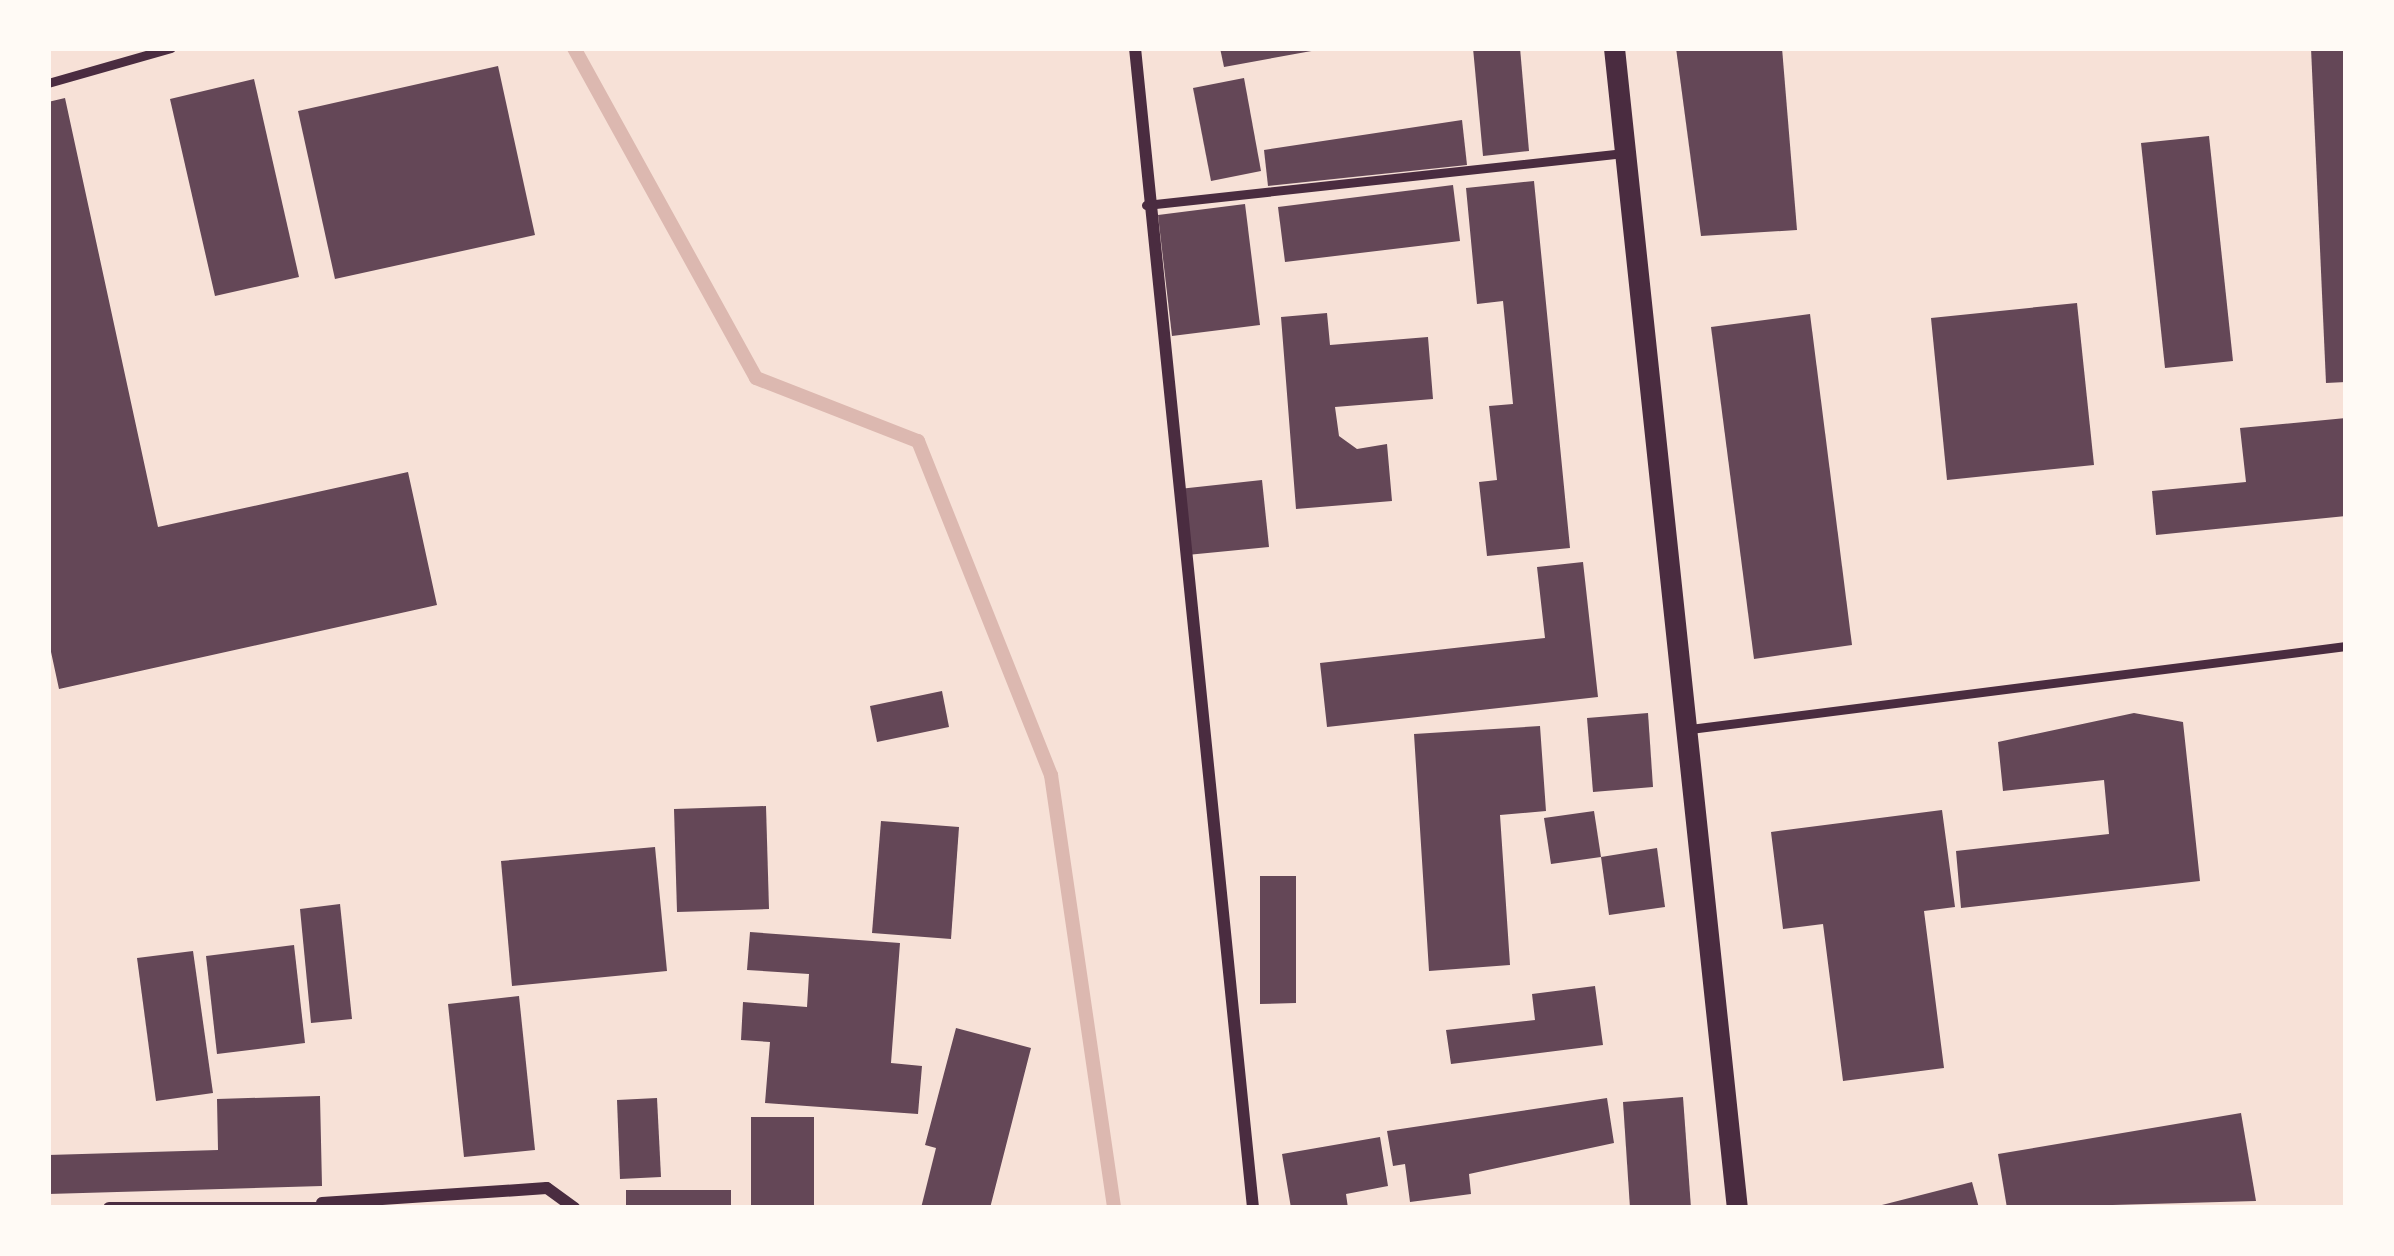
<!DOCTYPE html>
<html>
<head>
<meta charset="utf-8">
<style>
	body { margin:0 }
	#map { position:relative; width:2394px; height:1256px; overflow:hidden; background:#f7e1d7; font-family:Mulish,sans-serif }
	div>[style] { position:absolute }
	.stream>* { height:14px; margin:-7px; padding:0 7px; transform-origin:7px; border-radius:7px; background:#dcb8b0 }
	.building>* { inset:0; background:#644757 }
	.service>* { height:9px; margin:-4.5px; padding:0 4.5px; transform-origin:4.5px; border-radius:4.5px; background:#4a2c40 }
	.minor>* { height:12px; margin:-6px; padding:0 6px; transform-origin:6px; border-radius:6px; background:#4a2c40 }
	.tertiary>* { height:21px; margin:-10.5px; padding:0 10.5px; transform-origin:10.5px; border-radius:10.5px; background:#4a2c40 }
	span { translate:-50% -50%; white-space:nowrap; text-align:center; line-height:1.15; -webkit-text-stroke:12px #fffaf5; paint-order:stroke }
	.frame { position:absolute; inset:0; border:51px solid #fffaf5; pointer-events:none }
</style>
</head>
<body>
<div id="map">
	<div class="stream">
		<div style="left:574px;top:48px;width:377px;rotate:61.1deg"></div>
		<div style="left:756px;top:378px;width:174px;rotate:21.3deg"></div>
		<div style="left:918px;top:441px;width:360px;rotate:68.3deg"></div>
		<div style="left:1051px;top:775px;width:438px;rotate:81.7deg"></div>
	</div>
	<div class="building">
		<div style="clip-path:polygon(1220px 48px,1317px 48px,1317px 50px,1224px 67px)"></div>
		<div style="clip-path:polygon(1473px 48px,1520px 48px,1529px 151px,1483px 156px)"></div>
		<div style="clip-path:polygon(1676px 48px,1782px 48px,1797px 230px,1701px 236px)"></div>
		<div style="clip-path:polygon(2311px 48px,2346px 48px,2346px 382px,2326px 383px)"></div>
		<div style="clip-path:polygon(498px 66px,535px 235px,335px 279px,298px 111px)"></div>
		<div style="clip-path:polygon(1244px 78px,1261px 171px,1211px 181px,1193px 88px)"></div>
		<div style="clip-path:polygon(254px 79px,299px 277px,215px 296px,170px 99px)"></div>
		<div style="clip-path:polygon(65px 98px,158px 527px,408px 472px,437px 605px,59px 689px,48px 638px,48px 102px)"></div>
		<div style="clip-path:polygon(1462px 120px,1467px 165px,1268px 186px,1264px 150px)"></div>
		<div style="clip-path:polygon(2209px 136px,2233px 361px,2165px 368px,2141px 143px)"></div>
		<div style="clip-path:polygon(1534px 181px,1570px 548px,1487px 556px,1479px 482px,1497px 480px,1489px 406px,1513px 404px,1503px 301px,1477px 304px,1466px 188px)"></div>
		<div style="clip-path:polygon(1453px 185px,1460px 241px,1285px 262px,1278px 207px)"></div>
		<div style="clip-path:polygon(1245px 204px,1260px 325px,1172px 336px,1158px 215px)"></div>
		<div style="clip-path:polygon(2077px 303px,2094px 465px,1947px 480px,1931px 318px)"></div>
		<div style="clip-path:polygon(1327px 313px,1330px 345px,1428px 337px,1433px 399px,1335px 407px,1339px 436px,1357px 449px,1387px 444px,1392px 501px,1296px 509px,1281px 317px)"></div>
		<div style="clip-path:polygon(1810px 314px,1852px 645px,1754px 659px,1711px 327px)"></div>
		<div style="clip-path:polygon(2346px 418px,2346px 516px,2156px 535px,2152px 491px,2246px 482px,2240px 428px)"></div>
		<div style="clip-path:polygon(1262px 480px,1269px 547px,1187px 555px,1179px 489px)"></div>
		<div style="clip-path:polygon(1583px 562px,1598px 697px,1327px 727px,1320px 663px,1545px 638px,1537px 567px)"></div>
		<div style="clip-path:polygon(942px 691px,949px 727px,877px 742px,870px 706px)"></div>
		<div style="clip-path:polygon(1648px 713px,1653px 787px,1593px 792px,1587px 718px)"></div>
		<div style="clip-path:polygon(2134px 713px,2183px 722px,2200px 881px,1961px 908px,1956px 851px,2109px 834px,2104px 780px,2003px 791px,1998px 742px)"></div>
		<div style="clip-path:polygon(1540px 726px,1546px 811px,1500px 815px,1510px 965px,1429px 971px,1414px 734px)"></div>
		<div style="clip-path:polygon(766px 806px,769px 909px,677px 912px,674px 809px)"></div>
		<div style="clip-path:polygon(1942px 810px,1955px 907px,1924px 911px,1944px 1068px,1843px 1081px,1823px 924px,1783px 929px,1771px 832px)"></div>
		<div style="clip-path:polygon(1594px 811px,1601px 857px,1551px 864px,1544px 818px)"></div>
		<div style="clip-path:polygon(881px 821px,959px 827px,951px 939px,872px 933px)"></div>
		<div style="clip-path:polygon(655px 847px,667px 971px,512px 986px,501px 861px)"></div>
		<div style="clip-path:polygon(1657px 848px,1665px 907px,1609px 915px,1601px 857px)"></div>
		<div style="clip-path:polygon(1260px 876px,1296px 876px,1296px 1003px,1260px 1004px)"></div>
		<div style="clip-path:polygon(340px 904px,352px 1019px,311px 1023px,300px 909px)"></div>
		<div style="clip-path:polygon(750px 932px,900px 943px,891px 1063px,922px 1066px,918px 1114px,765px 1103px,770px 1042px,741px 1040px,743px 1002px,807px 1007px,809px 974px,747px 970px)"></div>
		<div style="clip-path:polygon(294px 945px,305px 1043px,217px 1054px,206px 956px)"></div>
		<div style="clip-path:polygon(193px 951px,213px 1093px,156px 1101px,137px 958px)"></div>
		<div style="clip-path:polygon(1595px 986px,1603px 1045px,1451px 1064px,1446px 1030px,1535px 1020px,1532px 994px)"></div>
		<div style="clip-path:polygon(519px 996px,535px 1150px,464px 1157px,448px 1004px)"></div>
		<div style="clip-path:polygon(956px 1028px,1031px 1048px,990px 1208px,921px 1208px,936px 1148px,925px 1145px)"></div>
		<div style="clip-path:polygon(320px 1096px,322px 1186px,48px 1194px,48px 1155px,218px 1150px,217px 1099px)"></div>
		<div style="clip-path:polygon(1683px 1097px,1691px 1208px,1630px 1208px,1623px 1102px)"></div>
		<div style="clip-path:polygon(657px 1098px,661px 1177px,620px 1179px,617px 1100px)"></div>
		<div style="clip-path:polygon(1607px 1098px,1614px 1143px,1469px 1174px,1471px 1194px,1410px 1202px,1405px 1164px,1393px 1166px,1387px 1131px)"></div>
		<div style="clip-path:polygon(2241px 1113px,2256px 1201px,2007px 1208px,1998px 1154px)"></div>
		<div style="clip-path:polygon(751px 1117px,814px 1117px,814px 1208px,751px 1208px)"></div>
		<div style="clip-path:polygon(1380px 1137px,1388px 1186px,1346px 1194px,1348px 1208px,1291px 1208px,1282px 1154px)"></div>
		<div style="clip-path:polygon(1972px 1182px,1979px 1208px,1878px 1208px,1878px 1206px)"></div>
		<div style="clip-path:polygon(626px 1190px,731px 1190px,731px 1208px,626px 1208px)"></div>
	</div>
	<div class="service">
		<div style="left:48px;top:83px;width:128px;rotate:-15.9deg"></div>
		<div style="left:1146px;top:205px;width:481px;rotate:-6.2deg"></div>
		<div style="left:1690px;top:729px;width:661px;rotate:-7.21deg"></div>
	</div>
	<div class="minor">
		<div style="left:1135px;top:48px;width:1166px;rotate:84.19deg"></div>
		<div style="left:322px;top:1203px;width:225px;rotate:-3.8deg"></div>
		<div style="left:547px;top:1188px;width:34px;rotate:36deg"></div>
		<div style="left:109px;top:1208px;width:214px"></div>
	</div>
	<div class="tertiary">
		<div style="left:1614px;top:48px;width:1167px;rotate:83.95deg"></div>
	</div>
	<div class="frame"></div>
</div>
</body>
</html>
